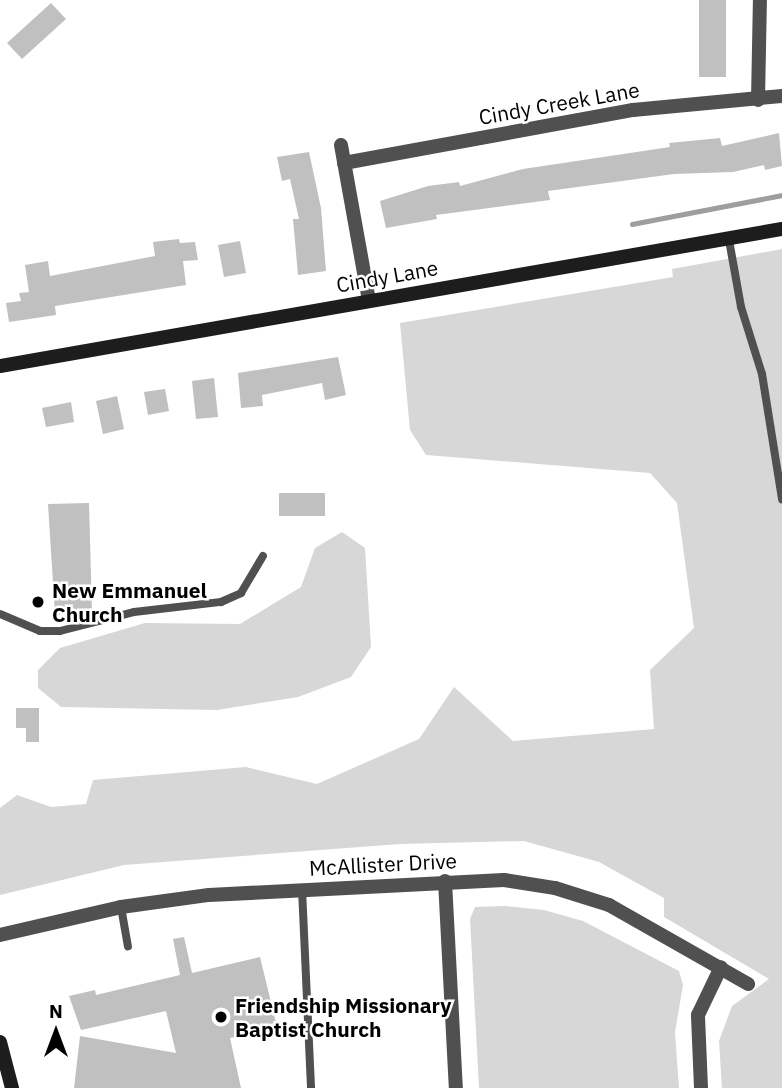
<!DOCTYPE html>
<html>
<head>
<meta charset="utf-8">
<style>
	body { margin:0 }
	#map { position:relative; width:782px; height:1088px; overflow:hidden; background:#fff; font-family:"IBM Plex Sans",sans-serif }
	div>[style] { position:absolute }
	.green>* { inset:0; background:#d7d7d7 }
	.stream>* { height:4.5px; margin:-2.25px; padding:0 2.25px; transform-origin:2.25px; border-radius:2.25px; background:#9e9e9e }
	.building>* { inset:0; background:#c0c0c0 }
	.service>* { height:8px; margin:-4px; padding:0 4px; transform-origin:4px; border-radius:4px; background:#505050 }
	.minor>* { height:14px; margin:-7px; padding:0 7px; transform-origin:7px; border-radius:7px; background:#505050 }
	.secondary>* { height:14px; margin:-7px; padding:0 7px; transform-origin:7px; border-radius:7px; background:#1d1d1d }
	.dots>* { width:19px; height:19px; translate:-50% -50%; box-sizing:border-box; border:4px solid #fff; border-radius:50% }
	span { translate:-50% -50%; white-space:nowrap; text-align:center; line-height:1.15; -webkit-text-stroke:5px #fff; paint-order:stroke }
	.street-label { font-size:21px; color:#000 }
	.poi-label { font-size:21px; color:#000; font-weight:700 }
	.left { translate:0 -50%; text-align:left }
	.north { position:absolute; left:21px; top:997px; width:70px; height:70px; -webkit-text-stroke:5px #fff; paint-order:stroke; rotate:0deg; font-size:19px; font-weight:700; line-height:28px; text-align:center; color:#000 }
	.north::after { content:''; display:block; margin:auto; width:24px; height:32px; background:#000; clip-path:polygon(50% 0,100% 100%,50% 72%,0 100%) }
</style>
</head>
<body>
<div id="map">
	<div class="green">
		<div style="clip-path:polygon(782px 249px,782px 1088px,722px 1088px,719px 1041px,732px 1006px,769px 979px,664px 917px,664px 898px,599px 862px,524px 841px,400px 844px,124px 865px,0 895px,0 808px,17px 795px,51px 807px,86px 804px,93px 780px,246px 767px,317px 784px,419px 739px,454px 687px,513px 741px,654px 729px,650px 670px,694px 628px,677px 503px,650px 473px,426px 455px,410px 430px,400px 323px,673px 277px,672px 269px)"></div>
		<div style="clip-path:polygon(342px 532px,365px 548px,371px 647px,351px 677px,298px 697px,217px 710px,61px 707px,38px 688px,38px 670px,60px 648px,145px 623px,240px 624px,301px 587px,315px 548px)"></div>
		<div style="clip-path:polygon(505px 906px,544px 910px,583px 921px,679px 971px,683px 985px,675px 1032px,679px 1088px,479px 1088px,470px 919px,475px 907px)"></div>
	</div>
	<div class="stream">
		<div style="left:632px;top:224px;width:153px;rotate:-10.9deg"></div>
	</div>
	<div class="building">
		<div style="clip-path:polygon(699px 0,726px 0,726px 77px,699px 77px)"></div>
		<div style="clip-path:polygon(51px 3px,66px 19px,22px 59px,7px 43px)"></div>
		<div style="clip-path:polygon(779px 133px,782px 166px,765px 170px,764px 165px,733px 172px,674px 174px,548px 191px,550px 200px,436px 215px,437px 219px,386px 228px,380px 201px,428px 186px,459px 182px,460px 186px,523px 169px,670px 147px,669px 143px,720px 138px,722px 146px)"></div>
		<div style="clip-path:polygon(309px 152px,321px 208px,326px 271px,298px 275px,293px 219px,299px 219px,290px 179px,282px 181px,277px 157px)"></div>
		<div style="clip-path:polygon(179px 239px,180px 243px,195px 242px,198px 260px,183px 261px,186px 285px,55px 306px,56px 315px,9px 322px,6px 303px,21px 301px,19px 293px,29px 292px,25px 265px,48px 261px,50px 276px,155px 256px,153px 242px)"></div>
		<div style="clip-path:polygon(240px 241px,246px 273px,224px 277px,218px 245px)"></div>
		<div style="clip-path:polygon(338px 357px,346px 395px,325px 400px,322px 383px,262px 395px,263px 406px,241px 408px,238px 373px)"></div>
		<div style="clip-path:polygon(214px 378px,218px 417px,196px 419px,192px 381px)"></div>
		<div style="clip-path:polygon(165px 389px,169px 411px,148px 415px,144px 392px)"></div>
		<div style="clip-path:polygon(117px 396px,124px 429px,103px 434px,96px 401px)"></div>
		<div style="clip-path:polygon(71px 402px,74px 422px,46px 427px,42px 408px)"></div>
		<div style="clip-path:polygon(279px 493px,325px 493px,325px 516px,279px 516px)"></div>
		<div style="clip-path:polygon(89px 503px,92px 613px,55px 615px,48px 504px)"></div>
		<div style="clip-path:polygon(16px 708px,39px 708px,39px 742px,26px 742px,26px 728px,16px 728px)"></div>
		<div style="clip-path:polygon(184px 937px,192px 973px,260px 957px,277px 1027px,230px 1038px,241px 1088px,74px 1088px,80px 1036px,176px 1053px,166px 1011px,81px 1030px,69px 996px,95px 990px,96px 995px,180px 975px,173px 939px)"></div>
	</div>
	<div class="service">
		<div style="left:729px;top:240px;width:68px;rotate:79.8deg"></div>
		<div style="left:741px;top:307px;width:70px;rotate:72.6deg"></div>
		<div style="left:762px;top:374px;width:127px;rotate:80.9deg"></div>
		<div style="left:0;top:614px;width:43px;rotate:23deg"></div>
		<div style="left:40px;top:631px;width:20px"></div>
		<div style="left:60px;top:631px;width:76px;rotate:-14.4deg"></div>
		<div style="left:134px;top:612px;width:88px;rotate:-6.6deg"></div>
		<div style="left:221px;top:602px;width:22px;rotate:-24deg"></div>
		<div style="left:241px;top:593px;width:43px;rotate:-59.3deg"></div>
		<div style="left:302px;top:889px;width:199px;rotate:87.4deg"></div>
		<div style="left:121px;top:907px;width:40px;rotate:80deg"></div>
	</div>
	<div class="minor">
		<div style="left:758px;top:100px;width:100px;rotate:-88.9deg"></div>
		<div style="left:341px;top:145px;width:158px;rotate:79.8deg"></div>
		<div style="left:344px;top:163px;width:294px;rotate:-10.4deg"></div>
		<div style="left:633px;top:110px;width:150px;rotate:-5.4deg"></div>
		<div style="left:445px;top:881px;width:207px;rotate:87deg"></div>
		<div style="left:0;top:935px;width:124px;rotate:-13deg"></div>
		<div style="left:121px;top:907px;width:89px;rotate:-7.8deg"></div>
		<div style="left:209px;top:895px;width:295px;rotate:-2.9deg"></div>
		<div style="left:504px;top:880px;width:52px;rotate:8.9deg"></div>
		<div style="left:555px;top:888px;width:57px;rotate:17.5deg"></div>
		<div style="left:609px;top:905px;width:160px;rotate:29.6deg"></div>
		<div style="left:701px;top:1088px;width:73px;rotate:-92.4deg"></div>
		<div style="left:698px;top:1015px;width:53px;rotate:-64.4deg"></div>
	</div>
	<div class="secondary">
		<div style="left:0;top:366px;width:794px;rotate:-9.94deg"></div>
		<div style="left:0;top:1042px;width:48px;rotate:75.4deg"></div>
	</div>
	<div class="dots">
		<div style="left:38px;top:602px;background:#000"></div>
		<div style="left:221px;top:1017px;background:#000"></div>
	</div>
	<div class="street-label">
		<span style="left:559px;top:103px;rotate:-10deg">Cindy Creek Lane</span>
		<span style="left:387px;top:276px;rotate:-10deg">Cindy Lane</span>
		<span style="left:383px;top:864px;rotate:-3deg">McAllister Drive</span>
	</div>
	<div class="poi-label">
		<span class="left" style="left:52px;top:602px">New Emmanuel<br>Church</span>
		<span class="left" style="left:235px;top:1017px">Friendship Missionary<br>Baptist Church</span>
	</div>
	<div class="north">N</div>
</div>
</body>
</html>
